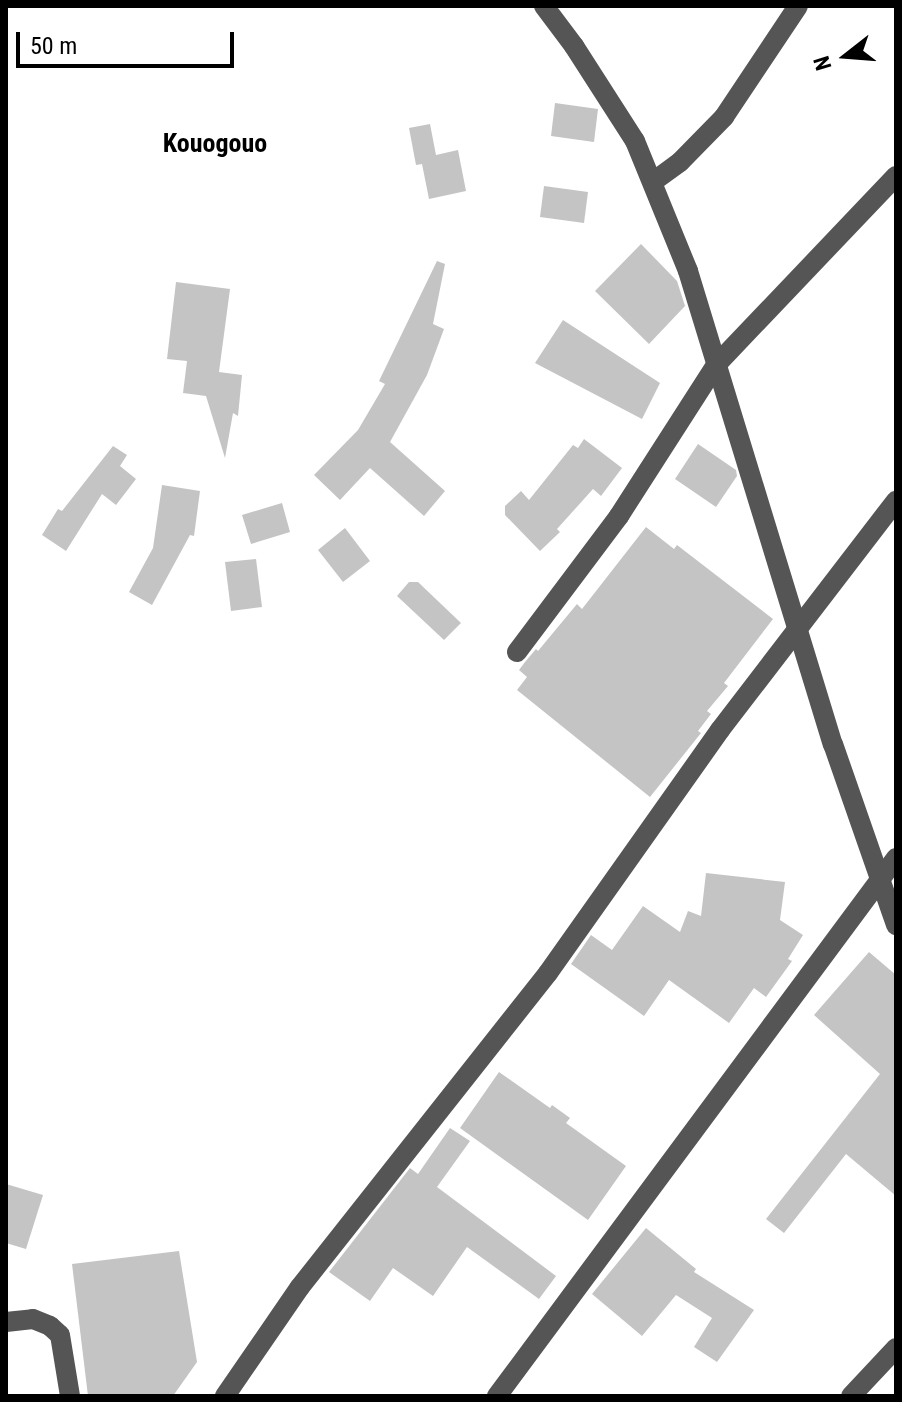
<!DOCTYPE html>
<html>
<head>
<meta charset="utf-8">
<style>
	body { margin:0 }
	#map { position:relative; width:902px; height:1402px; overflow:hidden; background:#fff; font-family:"Roboto Condensed",sans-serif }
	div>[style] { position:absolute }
	.building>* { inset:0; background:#c4c4c4 }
	.minor>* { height:20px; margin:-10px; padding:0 10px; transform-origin:10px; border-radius:10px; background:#555 }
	span { translate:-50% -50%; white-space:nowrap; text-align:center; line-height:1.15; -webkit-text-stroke:7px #fff; paint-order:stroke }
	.neighbourhood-label { font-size:26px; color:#000; font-weight:700 }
	.frame { position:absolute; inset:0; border:8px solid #000; pointer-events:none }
	.north { position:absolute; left:806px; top:16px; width:80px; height:80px; -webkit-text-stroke:6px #fff; paint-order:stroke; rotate:253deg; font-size:22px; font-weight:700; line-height:32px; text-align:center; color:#000 }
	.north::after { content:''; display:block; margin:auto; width:28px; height:36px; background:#000; clip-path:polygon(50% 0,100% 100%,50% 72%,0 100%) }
	.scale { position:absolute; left:16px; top:32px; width:218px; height:36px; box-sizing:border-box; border:4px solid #000; border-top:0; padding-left:10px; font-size:24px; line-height:28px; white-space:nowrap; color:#000; -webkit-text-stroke:6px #fff; paint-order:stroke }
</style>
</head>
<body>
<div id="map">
	<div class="building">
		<div style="clip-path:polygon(555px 103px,598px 109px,594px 142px,551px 136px)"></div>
		<div style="clip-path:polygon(430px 124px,436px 155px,458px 150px,466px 191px,429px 199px,422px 164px,416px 165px,409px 128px)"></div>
		<div style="clip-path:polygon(544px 186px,588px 192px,584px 223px,540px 217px)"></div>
		<div style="clip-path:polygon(641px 244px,677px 281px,685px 306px,649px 344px,595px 291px)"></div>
		<div style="clip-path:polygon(437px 261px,445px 264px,433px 324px,444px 329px,427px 375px,390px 442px,445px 491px,424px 516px,370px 468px,340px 500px,314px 475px,358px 430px,385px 384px,379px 381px)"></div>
		<div style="clip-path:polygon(176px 282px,230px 289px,219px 372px,242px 375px,238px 416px,233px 413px,225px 458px,206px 396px,183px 393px,187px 361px,167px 359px)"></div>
		<div style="clip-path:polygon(563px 320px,660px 383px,642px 419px,535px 363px)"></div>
		<div style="clip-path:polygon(584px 439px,622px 468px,601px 496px,593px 489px,557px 529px,560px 532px,540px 551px,505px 515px,505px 506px,521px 491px,529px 500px,573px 445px,578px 448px)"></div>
		<div style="clip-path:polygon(698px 444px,736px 470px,737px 476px,716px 507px,675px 479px)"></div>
		<div style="clip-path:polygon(113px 446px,127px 455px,120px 466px,136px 479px,116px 505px,102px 494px,66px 551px,42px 535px,58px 509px,62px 511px)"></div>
		<div style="clip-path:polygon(162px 485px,200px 491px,194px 536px,190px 535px,152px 605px,129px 592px,153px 548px)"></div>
		<div style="clip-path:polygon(282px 503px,290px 532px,251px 544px,242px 515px)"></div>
		<div style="clip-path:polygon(646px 527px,674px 549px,677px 545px,773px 619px,724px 683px,728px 686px,707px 711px,711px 714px,698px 731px,701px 733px,650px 797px,517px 690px,527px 677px,519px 670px,525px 662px,536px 649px,538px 651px,577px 604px,582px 609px)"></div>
		<div style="clip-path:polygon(345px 528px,370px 561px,343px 582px,318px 550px)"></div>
		<div style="clip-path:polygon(256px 559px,262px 607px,231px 611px,225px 562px)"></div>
		<div style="clip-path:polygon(409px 582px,418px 582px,461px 623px,444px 640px,397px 596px)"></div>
		<div style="clip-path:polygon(706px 873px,785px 882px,780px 920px,803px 935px,788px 959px,792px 961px,766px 997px,754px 988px,729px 1023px,669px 980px,644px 1016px,571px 964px,591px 935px,612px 950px,643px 906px,680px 932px,688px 911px,701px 916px)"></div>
		<div style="clip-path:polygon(869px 952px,896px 975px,896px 1196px,846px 1154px,784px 1233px,766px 1219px,880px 1074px,814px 1015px)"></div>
		<div style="clip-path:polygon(499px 1072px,550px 1108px,552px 1105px,570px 1118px,566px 1123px,626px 1166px,588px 1220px,460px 1128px)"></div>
		<div style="clip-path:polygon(450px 1128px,470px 1141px,437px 1187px,556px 1276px,539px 1299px,467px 1247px,433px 1296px,393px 1268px,370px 1301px,329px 1272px,410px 1168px,418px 1174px)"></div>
		<div style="clip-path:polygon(6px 1184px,43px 1195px,26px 1249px,6px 1243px)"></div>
		<div style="clip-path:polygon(646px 1228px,696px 1269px,694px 1272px,754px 1310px,717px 1362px,694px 1347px,712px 1318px,676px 1295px,642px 1336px,592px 1294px)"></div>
		<div style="clip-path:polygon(179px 1251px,197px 1362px,173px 1396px,88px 1396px,72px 1264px)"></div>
	</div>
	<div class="minor">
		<div style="left:544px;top:6px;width:50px;rotate:53.1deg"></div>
		<div style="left:574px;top:46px;width:113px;rotate:57.3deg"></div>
		<div style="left:635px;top:141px;width:140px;rotate:67.8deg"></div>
		<div style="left:688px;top:271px;width:495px;rotate:73deg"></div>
		<div style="left:833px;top:744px;width:192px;rotate:70.8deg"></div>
		<div style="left:654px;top:181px;width:32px;rotate:-36deg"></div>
		<div style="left:680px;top:162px;width:63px;rotate:-45.6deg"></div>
		<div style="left:724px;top:117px;width:133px;rotate:-56.3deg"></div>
		<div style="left:517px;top:652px;width:170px;rotate:-53.1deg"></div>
		<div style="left:619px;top:516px;width:179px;rotate:-57.3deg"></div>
		<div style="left:716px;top:365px;width:261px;rotate:-46.4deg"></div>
		<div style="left:6px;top:1322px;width:27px;rotate:-6deg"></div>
		<div style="left:33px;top:1319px;width:18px;rotate:22deg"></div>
		<div style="left:50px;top:1326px;width:13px;rotate:42deg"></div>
		<div style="left:60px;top:1335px;width:62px;rotate:80.7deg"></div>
		<div style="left:225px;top:1396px;width:132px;rotate:-55.5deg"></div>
		<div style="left:300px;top:1287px;width:400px;rotate:-51.7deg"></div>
		<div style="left:548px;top:973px;width:298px;rotate:-54.7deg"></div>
		<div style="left:720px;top:730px;width:289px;rotate:-52.5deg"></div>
		<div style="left:497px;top:1396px;width:670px;rotate:-53.44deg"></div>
		<div style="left:851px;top:1396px;width:66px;rotate:-46.8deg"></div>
	</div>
	<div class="neighbourhood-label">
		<span style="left:215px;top:144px">Kouogouo</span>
	</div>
	<div class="frame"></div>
	<div class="north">N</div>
	<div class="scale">50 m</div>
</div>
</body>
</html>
